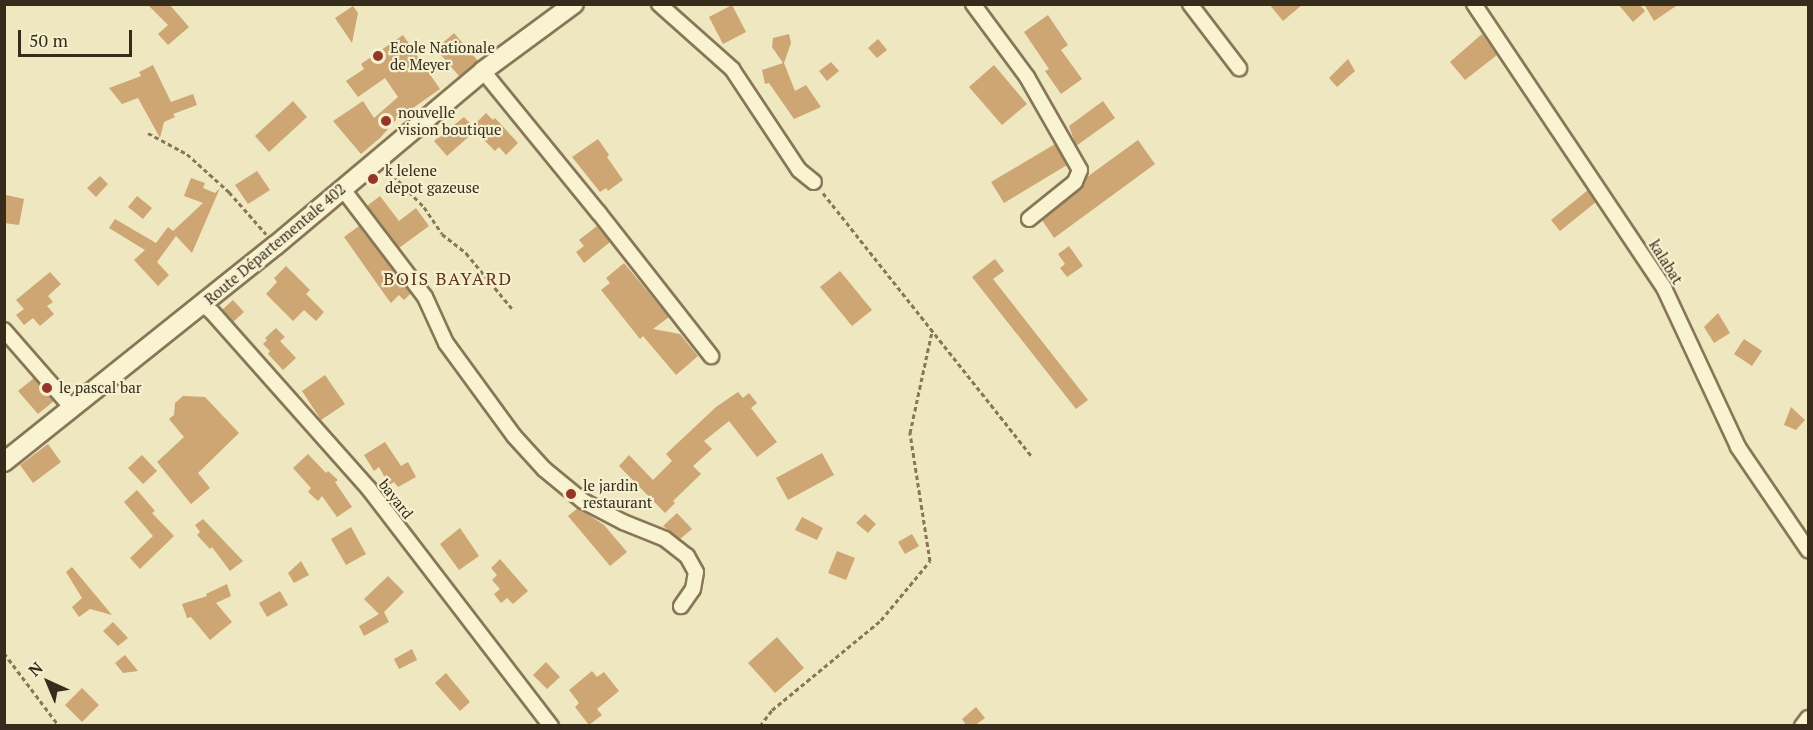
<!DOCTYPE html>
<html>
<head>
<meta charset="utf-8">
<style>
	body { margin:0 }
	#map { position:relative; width:1813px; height:730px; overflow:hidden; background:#eee7bf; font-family:"PT Serif",serif }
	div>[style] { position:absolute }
	.building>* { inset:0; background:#cda674 }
	.path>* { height:3px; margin-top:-1.5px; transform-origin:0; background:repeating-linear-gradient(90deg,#877757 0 4.5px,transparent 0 7.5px) }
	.roads { filter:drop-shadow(2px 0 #877757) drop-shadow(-2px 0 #877757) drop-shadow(0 2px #877757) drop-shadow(0 -2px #877757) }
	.street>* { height:14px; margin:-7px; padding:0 7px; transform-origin:7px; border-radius:7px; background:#f9f3d2 }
	.secondary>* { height:18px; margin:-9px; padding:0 9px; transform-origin:9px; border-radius:9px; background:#f9f3d2 }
	.dots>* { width:16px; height:16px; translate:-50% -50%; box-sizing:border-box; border:3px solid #f5f0cf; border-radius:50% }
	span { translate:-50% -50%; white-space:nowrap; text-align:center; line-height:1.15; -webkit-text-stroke:4.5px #f5f0cf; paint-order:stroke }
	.poi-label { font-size:15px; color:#362c1c }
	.left { translate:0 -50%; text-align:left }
	.street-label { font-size:15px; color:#362c1c }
	.quarter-label { font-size:18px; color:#63351b; letter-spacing:1.5px }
	.frame { position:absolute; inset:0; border:6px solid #362c1c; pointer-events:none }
	.north { position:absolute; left:18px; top:652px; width:60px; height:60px; -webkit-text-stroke:4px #f5f0cf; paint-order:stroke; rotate:316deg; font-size:16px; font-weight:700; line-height:24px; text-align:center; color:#362c1c }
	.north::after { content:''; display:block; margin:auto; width:21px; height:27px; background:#362c1c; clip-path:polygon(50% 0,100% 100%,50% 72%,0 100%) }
	.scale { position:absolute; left:18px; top:30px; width:114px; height:27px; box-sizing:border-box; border:3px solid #362c1c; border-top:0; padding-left:8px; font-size:18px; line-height:21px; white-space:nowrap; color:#362c1c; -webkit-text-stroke:4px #f5f0cf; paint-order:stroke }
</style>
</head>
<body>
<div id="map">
	<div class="building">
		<div style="clip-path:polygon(147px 4px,169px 4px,189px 27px,168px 45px,158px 34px,168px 25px)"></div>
		<div style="clip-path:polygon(1269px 4px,1303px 4px,1283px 21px)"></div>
		<div style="clip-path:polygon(1618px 4px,1639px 4px,1645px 11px,1633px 22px)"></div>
		<div style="clip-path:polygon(1644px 4px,1679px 4px,1654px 21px)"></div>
		<div style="clip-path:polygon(732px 5px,746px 32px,723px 44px,709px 17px)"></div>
		<div style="clip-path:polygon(353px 6px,358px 13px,352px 43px,335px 18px)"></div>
		<div style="clip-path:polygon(1048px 15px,1068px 45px,1061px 50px,1082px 79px,1061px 94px,1045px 71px,1049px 69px,1024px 32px)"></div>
		<div style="clip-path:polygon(454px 33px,478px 61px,459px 76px,436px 49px)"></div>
		<div style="clip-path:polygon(789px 34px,791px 43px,784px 63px,795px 91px,806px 85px,821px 107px,794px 119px,769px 83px,765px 84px,762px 70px,783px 63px,772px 47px,773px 38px)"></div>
		<div style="clip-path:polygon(1482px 34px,1497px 55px,1465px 80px,1450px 62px)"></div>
		<div style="clip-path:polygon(403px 35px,440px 89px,396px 120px,380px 138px,361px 154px,333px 121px,363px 101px,374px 118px,398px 97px,385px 78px,358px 97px,346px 81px,364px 69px,361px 64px)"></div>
		<div style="clip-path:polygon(878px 39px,887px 50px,877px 58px,868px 48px)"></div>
		<div style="clip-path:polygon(1348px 59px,1355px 71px,1337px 87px,1329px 78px)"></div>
		<div style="clip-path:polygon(831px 62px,839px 71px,827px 81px,819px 71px)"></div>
		<div style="clip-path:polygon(153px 65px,171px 102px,193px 94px,197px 105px,173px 114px,175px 117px,164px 122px,160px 138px,138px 98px,122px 104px,109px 88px,141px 76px,139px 72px)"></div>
		<div style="clip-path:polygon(994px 65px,1027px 104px,1002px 125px,969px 87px)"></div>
		<div style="clip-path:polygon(293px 101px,307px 117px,269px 152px,255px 136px)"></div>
		<div style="clip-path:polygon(1103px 101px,1115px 118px,1076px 146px,1069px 126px)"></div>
		<div style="clip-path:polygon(486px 113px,493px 120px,495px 118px,518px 143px,506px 155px,499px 147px,495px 151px,475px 131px,447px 156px,434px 141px,464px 117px,473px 126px)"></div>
		<div style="clip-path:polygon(598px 139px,609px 155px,607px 157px,623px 180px,608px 191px,606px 188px,600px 192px,572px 157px)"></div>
		<div style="clip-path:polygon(1138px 140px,1155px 164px,1054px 238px,1042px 220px,1081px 189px,1087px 177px)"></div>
		<div style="clip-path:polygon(1055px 144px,1067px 165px,1004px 203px,991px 182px)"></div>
		<div style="clip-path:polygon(257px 171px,270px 190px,248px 204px,235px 185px)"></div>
		<div style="clip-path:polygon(100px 176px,108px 184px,96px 197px,87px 188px)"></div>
		<div style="clip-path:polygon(191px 178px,205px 183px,203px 188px,215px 193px,220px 188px,192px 253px,176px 236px,157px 262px,169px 275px,158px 286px,134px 260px,145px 250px,109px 228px,115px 219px,156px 243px,168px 227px,173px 231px,203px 203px,184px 196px)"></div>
		<div style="clip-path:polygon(1588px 190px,1596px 202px,1560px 231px,1551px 220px)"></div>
		<div style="clip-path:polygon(6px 195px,24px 199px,19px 225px,4px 223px)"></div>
		<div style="clip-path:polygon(137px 196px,152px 208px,143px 219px,128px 207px)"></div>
		<div style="clip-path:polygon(380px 196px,399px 221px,416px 208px,429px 226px,399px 248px,367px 206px)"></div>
		<div style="clip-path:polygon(359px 226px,411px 293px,404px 300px,399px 295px,391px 303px,385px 295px,344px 237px)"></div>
		<div style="clip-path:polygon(597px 226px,610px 242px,584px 263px,576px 252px,584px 246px,579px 240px)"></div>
		<div style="clip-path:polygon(1069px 246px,1083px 266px,1067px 277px,1060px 268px,1065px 264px,1058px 254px)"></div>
		<div style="clip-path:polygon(995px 259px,1004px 271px,993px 279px,1088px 400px,1076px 409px,972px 277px)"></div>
		<div style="clip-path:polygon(624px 263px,669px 317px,653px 329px,680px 334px,698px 356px,676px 375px,643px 336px,640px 339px,601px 290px,610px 283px,606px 278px)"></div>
		<div style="clip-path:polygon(286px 266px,310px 290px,306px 294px,324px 312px,316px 321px,304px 310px,293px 321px,266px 294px,277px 282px,274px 278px)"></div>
		<div style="clip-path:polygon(840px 271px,872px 310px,852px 326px,820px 287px)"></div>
		<div style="clip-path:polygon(50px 272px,61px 284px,48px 296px,53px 302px,47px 306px,54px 314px,40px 326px,33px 318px,24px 325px,16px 315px,24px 309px,16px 300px)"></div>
		<div style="clip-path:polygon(233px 300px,244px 312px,233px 322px,222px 310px)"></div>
		<div style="clip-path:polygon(1718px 313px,1730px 333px,1714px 343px,1704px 327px)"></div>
		<div style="clip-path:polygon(276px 328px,285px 337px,280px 341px,296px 358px,283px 370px,268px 354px,270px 351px,263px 344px,267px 340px,265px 338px)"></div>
		<div style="clip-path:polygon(1744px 339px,1762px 351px,1752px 366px,1734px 354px)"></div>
		<div style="clip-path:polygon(325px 375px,345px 404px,321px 420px,302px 391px)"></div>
		<div style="clip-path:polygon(34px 378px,54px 401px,38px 414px,18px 391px)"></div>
		<div style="clip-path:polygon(738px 392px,743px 398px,749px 393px,757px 403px,751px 408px,777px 442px,757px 457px,729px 421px,704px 441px,712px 449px,693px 466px,701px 474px,673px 501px,675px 503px,665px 513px,619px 466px,629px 455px,653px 480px,672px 461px,666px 454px,716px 407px)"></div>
		<div style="clip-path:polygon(183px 396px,205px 397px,239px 433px,198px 473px,210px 488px,191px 504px,157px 462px,184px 437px,169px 419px,174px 415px,175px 403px)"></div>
		<div style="clip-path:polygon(1791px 407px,1805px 420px,1796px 430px,1784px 425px)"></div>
		<div style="clip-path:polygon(385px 442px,401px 466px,408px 462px,416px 477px,398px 487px,394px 482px,389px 485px,379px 467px,374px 471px,364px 455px)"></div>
		<div style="clip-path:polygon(48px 444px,61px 462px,33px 483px,20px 465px)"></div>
		<div style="clip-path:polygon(822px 453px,834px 475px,788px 500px,776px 478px)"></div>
		<div style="clip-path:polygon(308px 454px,326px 473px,328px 471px,338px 480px,335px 482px,352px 507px,337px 517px,322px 496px,318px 501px,308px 492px,311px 488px,293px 468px)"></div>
		<div style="clip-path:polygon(142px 455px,157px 471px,143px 484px,128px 468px)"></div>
		<div style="clip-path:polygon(137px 490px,155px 511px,152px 513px,174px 536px,140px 569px,130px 558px,153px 536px,124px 502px)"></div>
		<div style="clip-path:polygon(578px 508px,604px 525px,627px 552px,610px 566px,568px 516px)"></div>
		<div style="clip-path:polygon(677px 513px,692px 529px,680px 539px,663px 526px)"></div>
		<div style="clip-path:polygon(865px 514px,876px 524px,868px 533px,856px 523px)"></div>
		<div style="clip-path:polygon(802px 517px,823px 528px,817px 540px,795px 530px)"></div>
		<div style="clip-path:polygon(203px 519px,243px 561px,230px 571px,212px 547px,210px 549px,197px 535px,200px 532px,195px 525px)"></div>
		<div style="clip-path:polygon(351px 527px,366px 554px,346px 565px,331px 539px)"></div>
		<div style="clip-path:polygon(460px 528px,479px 556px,459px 570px,440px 544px)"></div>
		<div style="clip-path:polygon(912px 534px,919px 546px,905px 554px,898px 542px)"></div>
		<div style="clip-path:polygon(837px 551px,855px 558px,846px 580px,828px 573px)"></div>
		<div style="clip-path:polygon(500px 559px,528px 591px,513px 604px,507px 598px,501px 603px,494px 594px,500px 589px,492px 580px,497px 575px,491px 568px)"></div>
		<div style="clip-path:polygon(301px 561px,309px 575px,294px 583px,288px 573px)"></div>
		<div style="clip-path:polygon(72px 567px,112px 615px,90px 609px,79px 617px,72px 607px,82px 598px,66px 572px)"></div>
		<div style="clip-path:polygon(388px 576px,404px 592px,384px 612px,389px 622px,364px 636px,359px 626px,379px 614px,364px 599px)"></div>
		<div style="clip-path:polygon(227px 584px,231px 596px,216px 603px,232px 622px,210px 640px,191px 617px,187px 618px,182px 604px,207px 596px,206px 594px)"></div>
		<div style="clip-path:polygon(280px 591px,288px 605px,267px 617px,259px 603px)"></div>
		<div style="clip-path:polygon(113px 622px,128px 638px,118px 646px,103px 631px)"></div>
		<div style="clip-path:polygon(777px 637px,804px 668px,775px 693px,748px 663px)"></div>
		<div style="clip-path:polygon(412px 649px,417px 660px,399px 669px,394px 659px)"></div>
		<div style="clip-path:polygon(125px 655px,138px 671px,123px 673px,115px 663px)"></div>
		<div style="clip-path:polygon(546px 662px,560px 677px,547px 689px,533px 675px)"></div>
		<div style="clip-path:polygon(592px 671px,597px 677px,604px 672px,619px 691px,597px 709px,602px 715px,589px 725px,575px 707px,579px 703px,569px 690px)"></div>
		<div style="clip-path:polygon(446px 673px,470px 702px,460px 711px,435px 683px)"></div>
		<div style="clip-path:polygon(82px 688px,99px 705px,82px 722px,65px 705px)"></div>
		<div style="clip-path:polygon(976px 707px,985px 718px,974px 726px,967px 726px,962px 719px)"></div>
	</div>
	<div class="path">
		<div style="left:148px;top:133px;width:44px;rotate:28.3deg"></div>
		<div style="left:187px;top:154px;width:57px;rotate:42.1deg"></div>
		<div style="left:229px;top:192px;width:56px;rotate:48.6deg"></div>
		<div style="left:388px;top:170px;width:52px;rotate:45.8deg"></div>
		<div style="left:424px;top:207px;width:32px;rotate:56deg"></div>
		<div style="left:442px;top:234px;width:31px;rotate:38deg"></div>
		<div style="left:466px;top:253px;width:75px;rotate:50.4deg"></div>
		<div style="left:823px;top:193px;width:337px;rotate:51.6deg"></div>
		<div style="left:4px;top:653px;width:91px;rotate:53deg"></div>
		<div style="left:760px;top:726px;width:20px;rotate:-53deg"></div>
		<div style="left:772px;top:710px;width:141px;rotate:-39.5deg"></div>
		<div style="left:881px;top:620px;width:77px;rotate:-50.3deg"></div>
		<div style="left:930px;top:561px;width:130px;rotate:-98.9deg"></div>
		<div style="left:910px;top:433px;width:104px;rotate:-77.8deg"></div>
	</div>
	<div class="roads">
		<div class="street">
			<div style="left:659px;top:4px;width:98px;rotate:41.7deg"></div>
			<div style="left:732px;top:69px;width:121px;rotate:56.4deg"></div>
			<div style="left:799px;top:170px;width:19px;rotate:39deg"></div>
			<div style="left:973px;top:4px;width:91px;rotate:53.5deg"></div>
			<div style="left:1027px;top:77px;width:107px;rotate:60.3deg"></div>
			<div style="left:1080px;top:170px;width:13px;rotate:113deg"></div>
			<div style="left:1075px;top:182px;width:59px;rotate:141.2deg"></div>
			<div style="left:1190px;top:4px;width:81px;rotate:52.6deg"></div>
			<div style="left:1474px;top:4px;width:342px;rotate:56.2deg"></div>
			<div style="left:1664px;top:288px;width:175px;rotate:65deg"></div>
			<div style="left:1738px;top:447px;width:125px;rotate:55.8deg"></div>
			<div style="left:483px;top:71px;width:183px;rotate:50.8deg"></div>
			<div style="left:599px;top:213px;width:182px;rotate:51.9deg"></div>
			<div style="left:342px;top:188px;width:137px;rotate:52.7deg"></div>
			<div style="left:425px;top:297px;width:51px;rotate:65.5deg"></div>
			<div style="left:446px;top:343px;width:115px;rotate:53.8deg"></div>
			<div style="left:514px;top:436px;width:45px;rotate:47.7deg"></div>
			<div style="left:544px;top:469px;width:50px;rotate:39.4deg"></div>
			<div style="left:583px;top:501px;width:45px;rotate:27.7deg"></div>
			<div style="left:623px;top:522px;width:45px;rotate:22deg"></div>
			<div style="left:665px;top:539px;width:28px;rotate:38deg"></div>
			<div style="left:687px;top:556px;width:18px;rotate:61deg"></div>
			<div style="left:696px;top:572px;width:17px;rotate:100deg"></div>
			<div style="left:693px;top:589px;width:21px;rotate:125deg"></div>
			<div style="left:202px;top:304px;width:13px;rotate:39deg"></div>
			<div style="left:212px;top:312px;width:237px;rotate:48.4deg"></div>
			<div style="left:369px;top:489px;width:299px;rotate:52.5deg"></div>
			<div style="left:4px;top:330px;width:103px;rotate:48.9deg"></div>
			<div style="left:1802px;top:726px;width:10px;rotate:-53deg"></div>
		</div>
		<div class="secondary">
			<div style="left:4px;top:462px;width:348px;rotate:-38.6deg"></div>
			<div style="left:276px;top:245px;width:270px;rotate:-40deg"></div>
			<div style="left:483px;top:71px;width:113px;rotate:-36.4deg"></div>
		</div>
	</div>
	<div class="dots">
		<div style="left:378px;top:56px;background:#963627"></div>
		<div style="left:386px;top:121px;background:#963627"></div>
		<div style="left:373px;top:179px;background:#963627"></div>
		<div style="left:47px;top:388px;background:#963627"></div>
		<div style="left:571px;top:494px;background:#963627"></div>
	</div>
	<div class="poi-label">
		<span class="left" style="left:390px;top:56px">Ecole Nationale<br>de Meyer</span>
		<span class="left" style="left:398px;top:121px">nouvelle<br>vision boutique</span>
		<span class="left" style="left:385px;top:179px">k lelene<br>depot gazeuse</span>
		<span class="left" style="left:59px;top:388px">le pascal bar</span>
		<span class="left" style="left:583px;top:494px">le jardin<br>restaurant</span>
	</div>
	<div class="street-label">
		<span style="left:275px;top:244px;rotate:-40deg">Route Départementale 402</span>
		<span style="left:1666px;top:262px;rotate:58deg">kalabat</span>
		<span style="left:396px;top:499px;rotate:52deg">bayard</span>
	</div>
	<div class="quarter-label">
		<span style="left:448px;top:278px">BOIS BAYARD</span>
	</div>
	<div class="frame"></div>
	<div class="north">N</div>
	<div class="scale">50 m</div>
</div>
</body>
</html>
